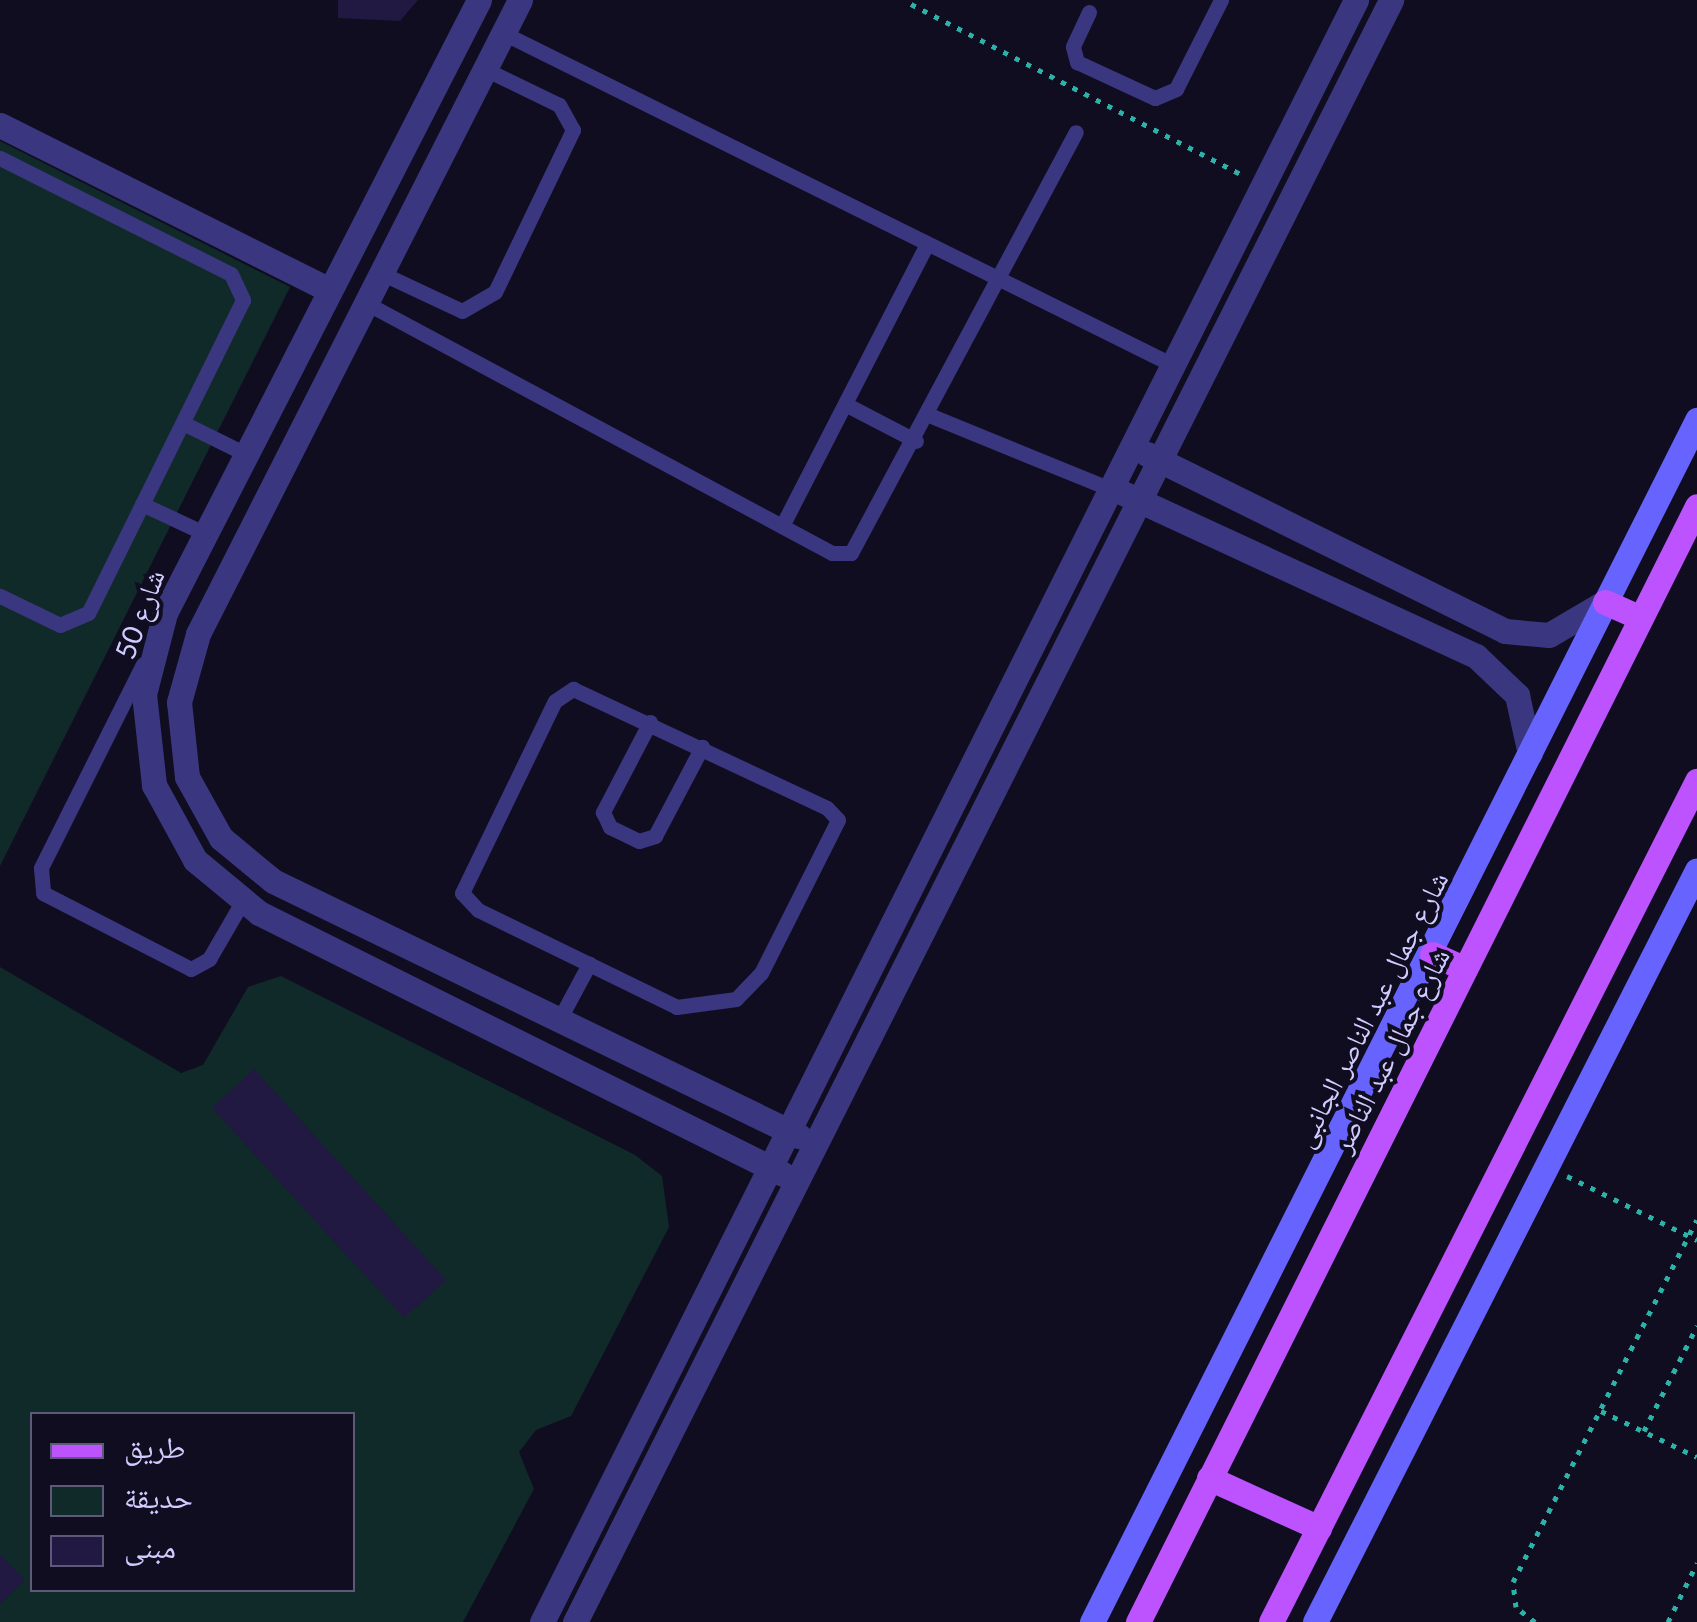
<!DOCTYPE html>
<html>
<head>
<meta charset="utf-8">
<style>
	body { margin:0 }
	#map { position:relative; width:1697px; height:1622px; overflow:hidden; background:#100d20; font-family:Lato,"Noto Naskh Arabic",sans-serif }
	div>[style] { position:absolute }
	.green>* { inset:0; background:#102a29 }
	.building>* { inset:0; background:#211941 }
	.path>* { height:5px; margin-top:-2.5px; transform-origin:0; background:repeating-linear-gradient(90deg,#2db2a9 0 5px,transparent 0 13px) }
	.lane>* { height:15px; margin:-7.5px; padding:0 7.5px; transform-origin:7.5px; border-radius:7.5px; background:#3a3780 }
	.street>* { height:25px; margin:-12.5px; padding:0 12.5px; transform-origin:12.5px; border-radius:12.5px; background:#3a3780 }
	.secondary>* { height:25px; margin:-12.5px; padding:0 12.5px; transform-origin:12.5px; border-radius:12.5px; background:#6663ff }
	.primary>* { height:25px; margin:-12.5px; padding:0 12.5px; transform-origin:12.5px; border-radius:12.5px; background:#bd53ff }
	span { translate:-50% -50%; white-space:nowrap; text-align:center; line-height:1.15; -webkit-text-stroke:8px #100d20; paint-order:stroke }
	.street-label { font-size:28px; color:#d1ccff }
	.legend { position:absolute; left:30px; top:1412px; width:325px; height:180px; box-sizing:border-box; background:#100d20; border:2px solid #5d5979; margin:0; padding:12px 18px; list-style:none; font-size:30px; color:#d1ccff }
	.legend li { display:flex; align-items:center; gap:20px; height:50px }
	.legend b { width:50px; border:2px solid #5d5979 }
</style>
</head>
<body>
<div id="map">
	<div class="green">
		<div style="clip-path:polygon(0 141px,290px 287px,0 866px)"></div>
		<div style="clip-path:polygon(evenodd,0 967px,181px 1073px,203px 1065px,248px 987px,281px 976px,635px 1155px,662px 1176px,669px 1227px,571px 1416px,536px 1430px,519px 1452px,534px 1489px,463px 1622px,0 1622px,0 967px,32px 1414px,352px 1414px,352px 1590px,32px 1590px,32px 1414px)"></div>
	</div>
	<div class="building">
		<div style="clip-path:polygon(338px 0,418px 0,400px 21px,338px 18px)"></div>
		<div style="clip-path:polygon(254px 1069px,446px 1280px,404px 1318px,212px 1108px)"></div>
		<div style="clip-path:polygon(0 1554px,25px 1580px,0 1604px)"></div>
	</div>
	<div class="path">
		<div style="left:911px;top:4px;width:373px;rotate:27.3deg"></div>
		<div style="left:1567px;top:1176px;width:145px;rotate:26.2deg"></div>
		<div style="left:1601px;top:1411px;width:106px;rotate:25.6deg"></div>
		<div style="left:1644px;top:1431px;width:118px;rotate:-63.2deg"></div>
		<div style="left:1535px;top:1622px;width:24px;rotate:-142deg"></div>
		<div style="left:1516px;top:1607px;width:25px;rotate:-97deg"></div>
		<div style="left:1513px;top:1582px;width:406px;rotate:-63.1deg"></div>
		<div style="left:1668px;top:1622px;width:66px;rotate:-63.8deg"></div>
	</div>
	<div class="lane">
		<div style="left:1089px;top:12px;width:38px;rotate:115deg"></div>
		<div style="left:1073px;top:47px;width:16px;rotate:75deg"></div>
		<div style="left:1077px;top:62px;width:86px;rotate:24.8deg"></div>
		<div style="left:1155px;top:98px;width:23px;rotate:-23deg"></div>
		<div style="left:1176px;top:89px;width:100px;rotate:-63.2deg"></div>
		<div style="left:503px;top:33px;width:746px;rotate:26.36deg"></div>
		<div style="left:0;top:158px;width:258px;rotate:26.7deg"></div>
		<div style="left:231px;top:274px;width:29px;rotate:65deg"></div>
		<div style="left:243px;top:300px;width:349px;rotate:116.3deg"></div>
		<div style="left:88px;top:613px;width:30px;rotate:157deg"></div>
		<div style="left:60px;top:625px;width:67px;rotate:-154.2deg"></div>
		<div style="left:381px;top:273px;width:89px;rotate:25.1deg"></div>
		<div style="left:462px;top:311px;width:38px;rotate:-30deg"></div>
		<div style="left:495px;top:292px;width:180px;rotate:-64.3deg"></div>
		<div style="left:573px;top:130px;width:29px;rotate:-119deg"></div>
		<div style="left:559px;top:105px;width:82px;rotate:-154.1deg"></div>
		<div style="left:366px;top:303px;width:529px;rotate:28.21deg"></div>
		<div style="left:832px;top:553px;width:19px"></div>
		<div style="left:851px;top:553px;width:477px;rotate:-61.9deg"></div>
		<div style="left:845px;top:404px;width:80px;rotate:27.5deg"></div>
		<div style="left:929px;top:415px;width:193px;rotate:22.2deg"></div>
		<div style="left:183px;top:423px;width:70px;rotate:26.2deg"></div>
		<div style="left:142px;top:504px;width:71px;rotate:25.1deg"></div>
		<div style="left:782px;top:526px;width:315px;rotate:-62.8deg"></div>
		<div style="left:143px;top:664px;width:228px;rotate:116.6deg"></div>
		<div style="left:41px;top:868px;width:25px;rotate:85deg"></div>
		<div style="left:43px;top:893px;width:166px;rotate:27.2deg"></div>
		<div style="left:191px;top:969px;width:21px;rotate:-29deg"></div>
		<div style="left:209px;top:959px;width:66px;rotate:-59.9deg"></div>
		<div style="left:573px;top:689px;width:280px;rotate:25.1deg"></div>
		<div style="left:827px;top:808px;width:16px;rotate:47deg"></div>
		<div style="left:838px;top:820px;width:171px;rotate:116.7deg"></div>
		<div style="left:761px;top:973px;width:36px;rotate:134deg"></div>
		<div style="left:736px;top:999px;width:60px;rotate:172.3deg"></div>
		<div style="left:677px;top:1007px;width:221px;rotate:-154deg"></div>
		<div style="left:478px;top:910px;width:23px;rotate:-133deg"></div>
		<div style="left:462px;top:893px;width:213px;rotate:-64.2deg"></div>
		<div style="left:555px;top:701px;width:22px;rotate:-34deg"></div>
		<div style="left:650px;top:722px;width:102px;rotate:117.6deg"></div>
		<div style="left:603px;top:812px;width:17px;rotate:65deg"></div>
		<div style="left:610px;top:827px;width:32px;rotate:26deg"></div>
		<div style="left:639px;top:841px;width:17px;rotate:-17deg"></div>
		<div style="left:655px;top:836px;width:101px;rotate:-62.2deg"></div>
		<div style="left:559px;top:1020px;width:64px;rotate:-61.8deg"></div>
	</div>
	<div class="street">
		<div style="left:479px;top:0;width:689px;rotate:117.12deg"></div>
		<div style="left:165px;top:613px;width:84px;rotate:104.5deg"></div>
		<div style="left:144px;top:694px;width:92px;rotate:83.7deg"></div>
		<div style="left:154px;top:785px;width:85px;rotate:61.3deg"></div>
		<div style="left:195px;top:860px;width:83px;rotate:39.6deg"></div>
		<div style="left:259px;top:913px;width:585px;rotate:26.48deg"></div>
		<div style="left:520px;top:0;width:711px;rotate:116.93deg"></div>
		<div style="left:198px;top:634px;width:71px;rotate:105.6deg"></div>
		<div style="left:179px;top:702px;width:75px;rotate:83.9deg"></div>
		<div style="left:187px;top:777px;width:70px;rotate:60.9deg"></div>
		<div style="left:221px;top:838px;width:67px;rotate:39.6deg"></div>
		<div style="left:273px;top:881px;width:585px;rotate:25.86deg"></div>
		<div style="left:0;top:125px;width:369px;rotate:26.6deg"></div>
		<div style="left:1147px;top:454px;width:399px;rotate:26.3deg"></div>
		<div style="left:1505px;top:631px;width:44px;rotate:5.2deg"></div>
		<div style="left:1549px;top:635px;width:65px;rotate:-30.5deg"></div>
		<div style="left:1123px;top:493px;width:389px;rotate:24.8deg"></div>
		<div style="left:1476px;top:656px;width:57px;rotate:43.6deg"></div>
		<div style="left:1517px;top:695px;width:60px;rotate:77.6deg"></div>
		<div style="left:542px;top:1622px;width:1815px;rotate:-63.35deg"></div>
		<div style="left:575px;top:1622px;width:1816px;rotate:-63.29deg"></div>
	</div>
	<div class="secondary">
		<div style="left:1092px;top:1622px;width:1346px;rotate:-63.28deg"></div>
		<div style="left:1315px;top:1622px;width:843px;rotate:-63.07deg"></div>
	</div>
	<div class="primary">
		<div style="left:1605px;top:602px;width:39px;rotate:24deg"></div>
		<div style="left:1432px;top:954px;width:36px;rotate:24deg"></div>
		<div style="left:1209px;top:1478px;width:121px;rotate:24.4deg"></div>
		<div style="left:1138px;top:1622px;width:1248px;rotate:-63.39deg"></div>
		<div style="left:1271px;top:1622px;width:943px;rotate:-63.14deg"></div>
	</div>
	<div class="street-label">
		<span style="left:139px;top:614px;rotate:-70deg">شارع 50</span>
		<span style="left:1370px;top:1009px;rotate:-63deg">شارع جمال عبد الناصر الجانبى</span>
		<span style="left:1390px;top:1050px;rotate:-63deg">شارع جمال عبد الناصر</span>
	</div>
	<ul class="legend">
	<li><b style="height:12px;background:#bd53ff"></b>طريق</li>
	<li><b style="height:28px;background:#102a29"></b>حديقة</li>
	<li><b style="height:28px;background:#211941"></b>مبنى</li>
	</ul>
</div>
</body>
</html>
